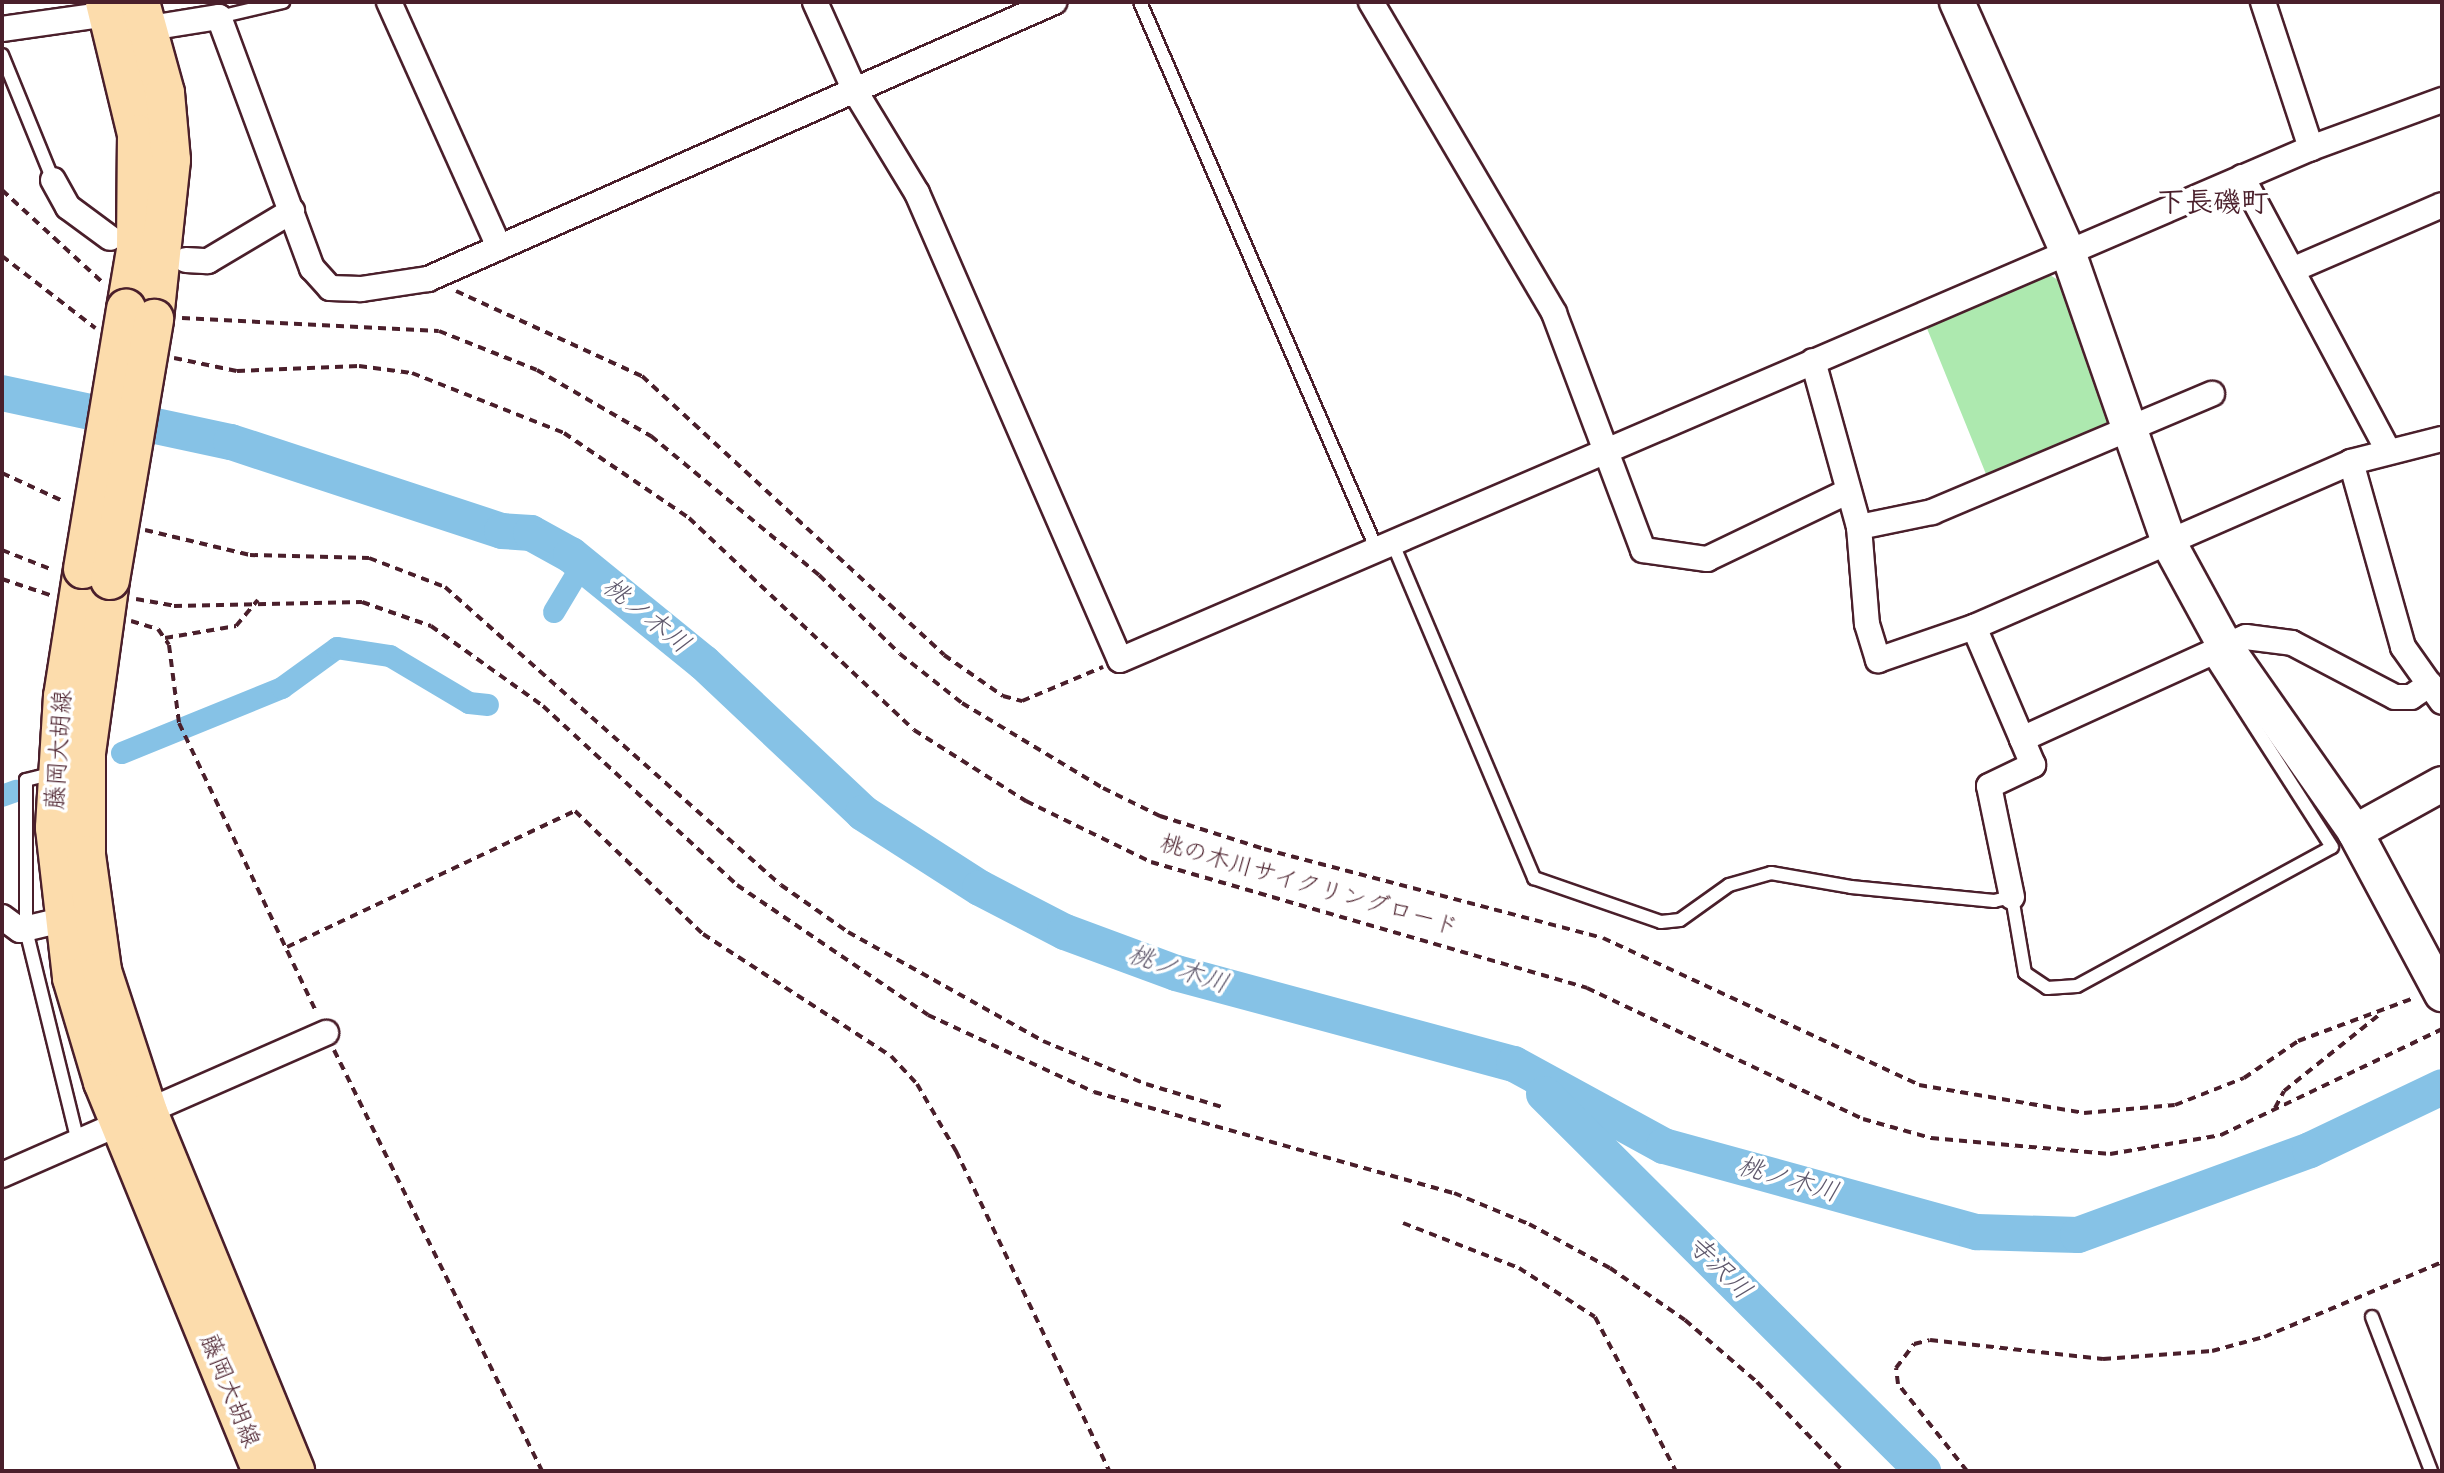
<!DOCTYPE html>
<html>
<head>
<meta charset="utf-8">
<style>
	body { margin:0 }
	#map { position:relative; width:2444px; height:1473px; overflow:hidden; background:#fff; font-family:"Architects Daughter","Klee One",sans-serif }
	div>[style] { position:absolute }
	.green>* { inset:0; background:#ade9af }
	.canal>* { height:22px; margin:-11px; padding:0 11px; transform-origin:11px; border-radius:11px; background:#86c2e6 }
	.river>* { height:36px; margin:-18px; padding:0 18px; transform-origin:18px; border-radius:18px; background:#86c2e6 }
	.path>* { height:4px; margin-top:-2px; transform-origin:0; background:repeating-linear-gradient(90deg,#4a1f2b 0 8px,transparent 0 14px) }
	.roads { filter:drop-shadow(2px 0 #4a1f2b) drop-shadow(-2px 0 #4a1f2b) drop-shadow(0 2px #4a1f2b) drop-shadow(0 -2px #4a1f2b) }
	.lane>* { height:12px; margin:-6px; padding:0 6px; transform-origin:6px; border-radius:6px; background:#fff }
	.street>* { height:24px; margin:-12px; padding:0 12px; transform-origin:12px; border-radius:12px; background:#fff }
	.secondary>* { height:34px; margin:-17px; padding:0 17px; transform-origin:17px; border-radius:17px; background:#fff }
	.primary>* { height:38px; margin:-19px; padding:0 19px; transform-origin:19px; border-radius:19px; background:#fcdcac }
	.bridges { filter:drop-shadow(2px 0 #4a1f2b) drop-shadow(-2px 0 #4a1f2b) drop-shadow(0 2px #4a1f2b) drop-shadow(0 -2px #4a1f2b) }
	.primary-bridge>* { height:38px; margin:-19px; padding:0 19px; transform-origin:19px; border-radius:19px; background:#fcdcac }
	span { translate:-50% -50%; white-space:nowrap; text-align:center; line-height:1.15; -webkit-text-stroke:7px #fff; paint-order:stroke }
	.street-label { font-size:24px; color:#4a1f2b }
	.water-label { font-size:26px; color:#5f586c; font-style:italic }
	.quarter-label { font-size:28px; color:#4a1f2b; font-weight:700 }
	.frame { position:absolute; inset:0; border:4px solid #4a1f2b; pointer-events:none }
</style>
</head>
<body>
<div id="map">
	<div class="green">
		<div style="clip-path:polygon(2045px 272px,2058px 280px,2108px 420px,2103px 431px,1988px 479px,1924px 321px)"></div>
	</div>
	<div class="canal">
		<div style="left:554px;top:612px;width:52px;rotate:-59deg"></div>
		<div style="left:122px;top:753px;width:173px;rotate:-22.1deg"></div>
		<div style="left:282px;top:688px;width:68px;rotate:-36deg"></div>
		<div style="left:337px;top:648px;width:54px;rotate:8.6deg"></div>
		<div style="left:390px;top:656px;width:92px;rotate:30.7deg"></div>
		<div style="left:469px;top:703px;width:19px;rotate:6deg"></div>
		<div style="left:2px;top:796px;width:15px;rotate:-20deg"></div>
	</div>
	<div class="river">
		<div style="left:2px;top:393px;width:234px;rotate:12.1deg"></div>
		<div style="left:231px;top:442px;width:285px;rotate:18.2deg"></div>
		<div style="left:502px;top:531px;width:29px;rotate:4deg"></div>
		<div style="left:531px;top:533px;width:46px;rotate:28.8deg"></div>
		<div style="left:571px;top:555px;width:171px;rotate:39.1deg"></div>
		<div style="left:704px;top:663px;width:219px;rotate:43.3deg"></div>
		<div style="left:863px;top:813px;width:139px;rotate:32.7deg"></div>
		<div style="left:980px;top:888px;width:96px;rotate:27.4deg"></div>
		<div style="left:1065px;top:932px;width:118px;rotate:20.3deg"></div>
		<div style="left:1176px;top:973px;width:350px;rotate:15.1deg"></div>
		<div style="left:1514px;top:1064px;width:171px;rotate:28.7deg"></div>
		<div style="left:1664px;top:1146px;width:325px;rotate:15.4deg"></div>
		<div style="left:1977px;top:1232px;width:101px;rotate:1.7deg"></div>
		<div style="left:2078px;top:1235px;width:247px;rotate:-20.1deg"></div>
		<div style="left:2310px;top:1150px;width:146px;rotate:-25.5deg"></div>
		<div style="left:1544px;top:1094px;width:535px;rotate:44.85deg"></div>
	</div>
	<div class="path">
		<div style="left:2px;top:190px;width:136px;rotate:42.6deg"></div>
		<div style="left:2px;top:256px;width:118px;rotate:37.7deg"></div>
		<div style="left:456px;top:291px;width:205px;rotate:24.6deg"></div>
		<div style="left:642px;top:376px;width:411px;rotate:42.7deg"></div>
		<div style="left:944px;top:655px;width:72px;rotate:34.8deg"></div>
		<div style="left:1003px;top:696px;width:20px;rotate:15deg"></div>
		<div style="left:1022px;top:701px;width:88px;rotate:-22.8deg"></div>
		<div style="left:182px;top:318px;width:257px;rotate:2.9deg"></div>
		<div style="left:439px;top:331px;width:105px;rotate:21.7deg"></div>
		<div style="left:537px;top:370px;width:132px;rotate:30.1deg"></div>
		<div style="left:651px;top:436px;width:218px;rotate:39.6deg"></div>
		<div style="left:819px;top:575px;width:113px;rotate:44.3deg"></div>
		<div style="left:900px;top:654px;width:79px;rotate:38.3deg"></div>
		<div style="left:962px;top:703px;width:165px;rotate:31.1deg"></div>
		<div style="left:1103px;top:788px;width:64px;rotate:26.2deg"></div>
		<div style="left:1160px;top:816px;width:109px;rotate:17.6deg"></div>
		<div style="left:1264px;top:849px;width:350px;rotate:14.7deg"></div>
		<div style="left:1603px;top:938px;width:349px;rotate:24.9deg"></div>
		<div style="left:1919px;top:1085px;width:167px;rotate:9.6deg"></div>
		<div style="left:2084px;top:1113px;width:91px;rotate:-5deg"></div>
		<div style="left:2175px;top:1105px;width:74px;rotate:-21.4deg"></div>
		<div style="left:2244px;top:1078px;width:65px;rotate:-34.4deg"></div>
		<div style="left:2298px;top:1041px;width:124px;rotate:-20.3deg"></div>
		<div style="left:174px;top:358px;width:64px;rotate:11.7deg"></div>
		<div style="left:237px;top:371px;width:122px;rotate:-2.3deg"></div>
		<div style="left:359px;top:366px;width:53px;rotate:7.5deg"></div>
		<div style="left:412px;top:373px;width:163px;rotate:21.5deg"></div>
		<div style="left:564px;top:433px;width:151px;rotate:34.2deg"></div>
		<div style="left:689px;top:518px;width:309px;rotate:43.3deg"></div>
		<div style="left:914px;top:730px;width:133px;rotate:32.4deg"></div>
		<div style="left:1026px;top:801px;width:139px;rotate:26deg"></div>
		<div style="left:1151px;top:862px;width:454px;rotate:16.1deg"></div>
		<div style="left:1587px;top:988px;width:306px;rotate:25.4deg"></div>
		<div style="left:1863px;top:1119px;width:71px;rotate:15.6deg"></div>
		<div style="left:1931px;top:1138px;width:180px;rotate:5.1deg"></div>
		<div style="left:2110px;top:1154px;width:113px;rotate:-9.7deg"></div>
		<div style="left:2221px;top:1135px;width:245px;rotate:-25.6deg"></div>
		<div style="left:2px;top:473px;width:69px;rotate:24.7deg"></div>
		<div style="left:145px;top:530px;width:108px;rotate:13.4deg"></div>
		<div style="left:250px;top:555px;width:119px;rotate:1.4deg"></div>
		<div style="left:369px;top:558px;width:81px;rotate:20.9deg"></div>
		<div style="left:445px;top:587px;width:449px;rotate:41.6deg"></div>
		<div style="left:781px;top:885px;width:82px;rotate:35deg"></div>
		<div style="left:848px;top:932px;width:223px;rotate:29.2deg"></div>
		<div style="left:1043px;top:1041px;width:112px;rotate:22.7deg"></div>
		<div style="left:1146px;top:1084px;width:79px;rotate:16.8deg"></div>
		<div style="left:2px;top:550px;width:55px;rotate:21.4deg"></div>
		<div style="left:2px;top:579px;width:54px;rotate:18.4deg"></div>
		<div style="left:136px;top:599px;width:39px;rotate:10deg"></div>
		<div style="left:174px;top:606px;width:188px;rotate:-1.2deg"></div>
		<div style="left:362px;top:602px;width:73px;rotate:19.2deg"></div>
		<div style="left:431px;top:626px;width:138px;rotate:35.5deg"></div>
		<div style="left:543px;top:706px;width:264px;rotate:42.7deg"></div>
		<div style="left:737px;top:885px;width:231px;rotate:34.2deg"></div>
		<div style="left:928px;top:1015px;width:183px;rotate:24.9deg"></div>
		<div style="left:1094px;top:1092px;width:374px;rotate:15.7deg"></div>
		<div style="left:1454px;top:1193px;width:81px;rotate:22.5deg"></div>
		<div style="left:1529px;top:1224px;width:92px;rotate:28.5deg"></div>
		<div style="left:1610px;top:1268px;width:91px;rotate:34.7deg"></div>
		<div style="left:1685px;top:1320px;width:95px;rotate:40.7deg"></div>
		<div style="left:1757px;top:1382px;width:124px;rotate:46deg"></div>
		<div style="left:131px;top:621px;width:28px;rotate:17deg"></div>
		<div style="left:158px;top:629px;width:19px;rotate:55deg"></div>
		<div style="left:169px;top:645px;width:79px;rotate:82.7deg"></div>
		<div style="left:179px;top:723px;width:321px;rotate:64.6deg"></div>
		<div style="left:165px;top:638px;width:72px;rotate:-9.6deg"></div>
		<div style="left:236px;top:626px;width:34px;rotate:-50deg"></div>
		<div style="left:287px;top:947px;width:318px;rotate:-25.3deg"></div>
		<div style="left:575px;top:811px;width:178px;rotate:43.9deg"></div>
		<div style="left:703px;top:934px;width:224px;rotate:33deg"></div>
		<div style="left:891px;top:1056px;width:38px;rotate:47deg"></div>
		<div style="left:917px;top:1084px;width:78px;rotate:59.8deg"></div>
		<div style="left:956px;top:1151px;width:355px;rotate:64.4deg"></div>
		<div style="left:334px;top:1050px;width:470px;rotate:63.7deg"></div>
		<div style="left:2275px;top:1108px;width:19px;rotate:-62deg"></div>
		<div style="left:2284px;top:1091px;width:123px;rotate:-38.7deg"></div>
		<div style="left:1403px;top:1223px;width:124px;rotate:21.2deg"></div>
		<div style="left:1519px;top:1268px;width:90px;rotate:32.8deg"></div>
		<div style="left:1595px;top:1317px;width:174px;rotate:62.3deg"></div>
		<div style="left:1967px;top:1471px;width:111px;rotate:-128.4deg"></div>
		<div style="left:1898px;top:1384px;width:16px;rotate:-97deg"></div>
		<div style="left:1896px;top:1368px;width:30px;rotate:-53deg"></div>
		<div style="left:1914px;top:1344px;width:16px;rotate:-14deg"></div>
		<div style="left:1930px;top:1340px;width:174px;rotate:6.3deg"></div>
		<div style="left:2103px;top:1359px;width:109px;rotate:-4.2deg"></div>
		<div style="left:2212px;top:1351px;width:54px;rotate:-15.1deg"></div>
		<div style="left:2264px;top:1337px;width:193px;rotate:-22.8deg"></div>
	</div>
	<div class="roads">
		<div class="lane">
			<div style="left:1140px;top:2px;width:597px;rotate:66.61deg"></div>
			<div style="left:219px;top:17px;width:66px;rotate:-13.2deg"></div>
			<div style="left:2px;top:55px;width:135px;rotate:67.8deg"></div>
			<div style="left:1393px;top:544px;width:363px;rotate:67.1deg"></div>
			<div style="left:1534px;top:878px;width:134px;rotate:19.1deg"></div>
			<div style="left:1661px;top:922px;width:19px;rotate:-6deg"></div>
			<div style="left:1680px;top:920px;width:60px;rotate:-35.5deg"></div>
			<div style="left:1729px;top:885px;width:44px;rotate:-15.9deg"></div>
			<div style="left:1771px;top:873px;width:81px;rotate:9.9deg"></div>
			<div style="left:1851px;top:887px;width:144px;rotate:5.6deg"></div>
			<div style="left:1994px;top:901px;width:18px;rotate:-13deg"></div>
			<div style="left:2012px;top:897px;width:77px;rotate:80.3deg"></div>
			<div style="left:2025px;top:973px;width:27px;rotate:34deg"></div>
			<div style="left:2047px;top:988px;width:30px;rotate:-4deg"></div>
			<div style="left:2077px;top:986px;width:290px;rotate:-28.6deg"></div>
			<div style="left:2332px;top:847px;width:233px;rotate:-122.7deg"></div>
			<div style="left:54px;top:773px;width:29px;rotate:166deg"></div>
			<div style="left:26px;top:780px;width:150px;rotate:90deg"></div>
			<div style="left:26px;top:930px;width:217px;rotate:76.2deg"></div>
			<div style="left:2372px;top:1317px;width:165px;rotate:69deg"></div>
		</div>
		<div class="street">
			<div style="left:389px;top:2px;width:269px;rotate:65.8deg"></div>
			<div style="left:815px;top:2px;width:98px;rotate:65.8deg"></div>
			<div style="left:855px;top:91px;width:119px;rotate:58.7deg"></div>
			<div style="left:917px;top:193px;width:509px;rotate:66.51deg"></div>
			<div style="left:1120px;top:660px;width:1296px;rotate:-23.26deg"></div>
			<div style="left:2311px;top:148px;width:140px;rotate:-20.1deg"></div>
			<div style="left:1371px;top:2px;width:361px;rotate:59.5deg"></div>
			<div style="left:1554px;top:313px;width:253px;rotate:69.4deg"></div>
			<div style="left:1643px;top:550px;width:65px;rotate:8deg"></div>
			<div style="left:1707px;top:559px;width:157px;rotate:-25.6deg"></div>
			<div style="left:2263px;top:2px;width:154px;rotate:71.8deg"></div>
			<div style="left:2px;top:29px;width:108px;rotate:-8deg"></div>
			<div style="left:109px;top:14px;width:43px;rotate:18.9deg"></div>
			<div style="left:150px;top:28px;width:70px;rotate:-9.1deg"></div>
			<div style="left:219px;top:17px;width:268px;rotate:69.7deg"></div>
			<div style="left:312px;top:268px;width:27px;rotate:48deg"></div>
			<div style="left:330px;top:288px;width:31px;rotate:2deg"></div>
			<div style="left:361px;top:289px;width:68px;rotate:-8.5deg"></div>
			<div style="left:428px;top:279px;width:685px;rotate:-23.87deg"></div>
			<div style="left:2242px;top:177px;width:308px;rotate:61.9deg"></div>
			<div style="left:53px;top:180px;width:31px;rotate:61deg"></div>
			<div style="left:68px;top:207px;width:52px;rotate:36.4deg"></div>
			<div style="left:186px;top:260px;width:22px;rotate:3deg"></div>
			<div style="left:208px;top:261px;width:98px;rotate:-30.8deg"></div>
			<div style="left:2292px;top:270px;width:163px;rotate:-23.4deg"></div>
			<div style="left:1813px;top:361px;width:172px;rotate:74.5deg"></div>
			<div style="left:1859px;top:527px;width:97px;rotate:85.3deg"></div>
			<div style="left:1867px;top:624px;width:38px;rotate:73deg"></div>
			<div style="left:1878px;top:660px;width:102px;rotate:-19deg"></div>
			<div style="left:1974px;top:627px;width:412px;rotate:-23.6deg"></div>
			<div style="left:2351px;top:462px;width:94px;rotate:-14.2deg"></div>
			<div style="left:2351px;top:462px;width:192px;rotate:74.3deg"></div>
			<div style="left:2403px;top:647px;width:67px;rotate:54.7deg"></div>
			<div style="left:1859px;top:527px;width:75px;rotate:-11.6deg"></div>
			<div style="left:1932px;top:512px;width:304px;rotate:-22.9deg"></div>
			<div style="left:1974px;top:627px;width:122px;rotate:66.8deg"></div>
			<div style="left:2012px;top:897px;width:113px;rotate:-101.7deg"></div>
			<div style="left:1989px;top:786px;width:49px;rotate:-25.5deg"></div>
			<div style="left:2033px;top:765px;width:28px;rotate:-113deg"></div>
			<div style="left:2022px;top:739px;width:246px;rotate:-24.5deg"></div>
			<div style="left:2246px;top:637px;width:46px;rotate:7.4deg"></div>
			<div style="left:2292px;top:643px;width:116px;rotate:27.7deg"></div>
			<div style="left:2395px;top:697px;width:16px"></div>
			<div style="left:2411px;top:697px;width:23px;rotate:-34deg"></div>
			<div style="left:2px;top:917px;width:22px;rotate:36deg"></div>
			<div style="left:20px;top:930px;width:43px;rotate:-13.4deg"></div>
			<div style="left:2px;top:1175px;width:354px;rotate:-23.7deg"></div>
		</div>
		<div class="secondary">
			<div style="left:1957px;top:2px;width:274px;rotate:66.1deg"></div>
			<div style="left:2068px;top:252px;width:310px;rotate:70.8deg"></div>
			<div style="left:2170px;top:545px;width:115px;rotate:61.4deg"></div>
			<div style="left:2225px;top:646px;width:227px;rotate:55deg"></div>
			<div style="left:2355px;top:832px;width:184px;rotate:61.8deg"></div>
			<div style="left:2355px;top:832px;width:99px;rotate:-28.9deg"></div>
		</div>
		<div class="primary">
			<div style="left:105px;top:2px;width:136px;rotate:76.4deg"></div>
			<div style="left:137px;top:134px;width:116px;rotate:90.5deg"></div>
			<div style="left:136px;top:250px;width:60px;rotate:99.6deg"></div>
			<div style="left:140px;top:2px;width:94px;rotate:74.6deg"></div>
			<div style="left:165px;top:93px;width:67px;rotate:84.9deg"></div>
			<div style="left:171px;top:160px;width:160px;rotate:96.1deg"></div>
			<div style="left:83px;top:569px;width:129px;rotate:98.9deg"></div>
			<div style="left:63px;top:696px;width:132px;rotate:93.5deg"></div>
			<div style="left:55px;top:828px;width:151px;rotate:83.5deg"></div>
			<div style="left:72px;top:978px;width:109px;rotate:73.4deg"></div>
			<div style="left:103px;top:1082px;width:420px;rotate:67.8deg"></div>
			<div style="left:110px;top:580px;width:176px;rotate:97.9deg"></div>
			<div style="left:86px;top:754px;width:101px;rotate:90deg"></div>
			<div style="left:86px;top:855px;width:117px;rotate:82.1deg"></div>
			<div style="left:102px;top:971px;width:148px;rotate:71.9deg"></div>
			<div style="left:148px;top:1112px;width:388px;rotate:67.7deg"></div>
		</div>
	</div>
	<div class="bridges">
		<div class="primary-bridge">
			<div style="left:83px;top:569px;width:264px;rotate:-80.6deg"></div>
			<div style="left:110px;top:580px;width:265px;rotate:-80.4deg"></div>
		</div>
	</div>
	<div class="street-label">
		<span style="left:60px;top:750px;rotate:-86deg">藤岡大胡線</span>
		<span style="left:1309px;top:886px;rotate:16deg">桃の木川サイクリングロード</span>
		<span style="left:229px;top:1391px;rotate:68deg">藤岡大胡線</span>
	</div>
	<div class="water-label">
		<span style="left:646px;top:616px;rotate:39deg">桃ノ木川</span>
		<span style="left:1178px;top:970px;rotate:18deg">桃ノ木川</span>
		<span style="left:1788px;top:1180px;rotate:16deg">桃ノ木川</span>
		<span style="left:1719px;top:1268px;rotate:45deg">寺沢川</span>
	</div>
	<div class="quarter-label">
		<span style="left:2213px;top:203px">下長磯町</span>
	</div>
	<div class="frame"></div>
</div>
</body>
</html>
